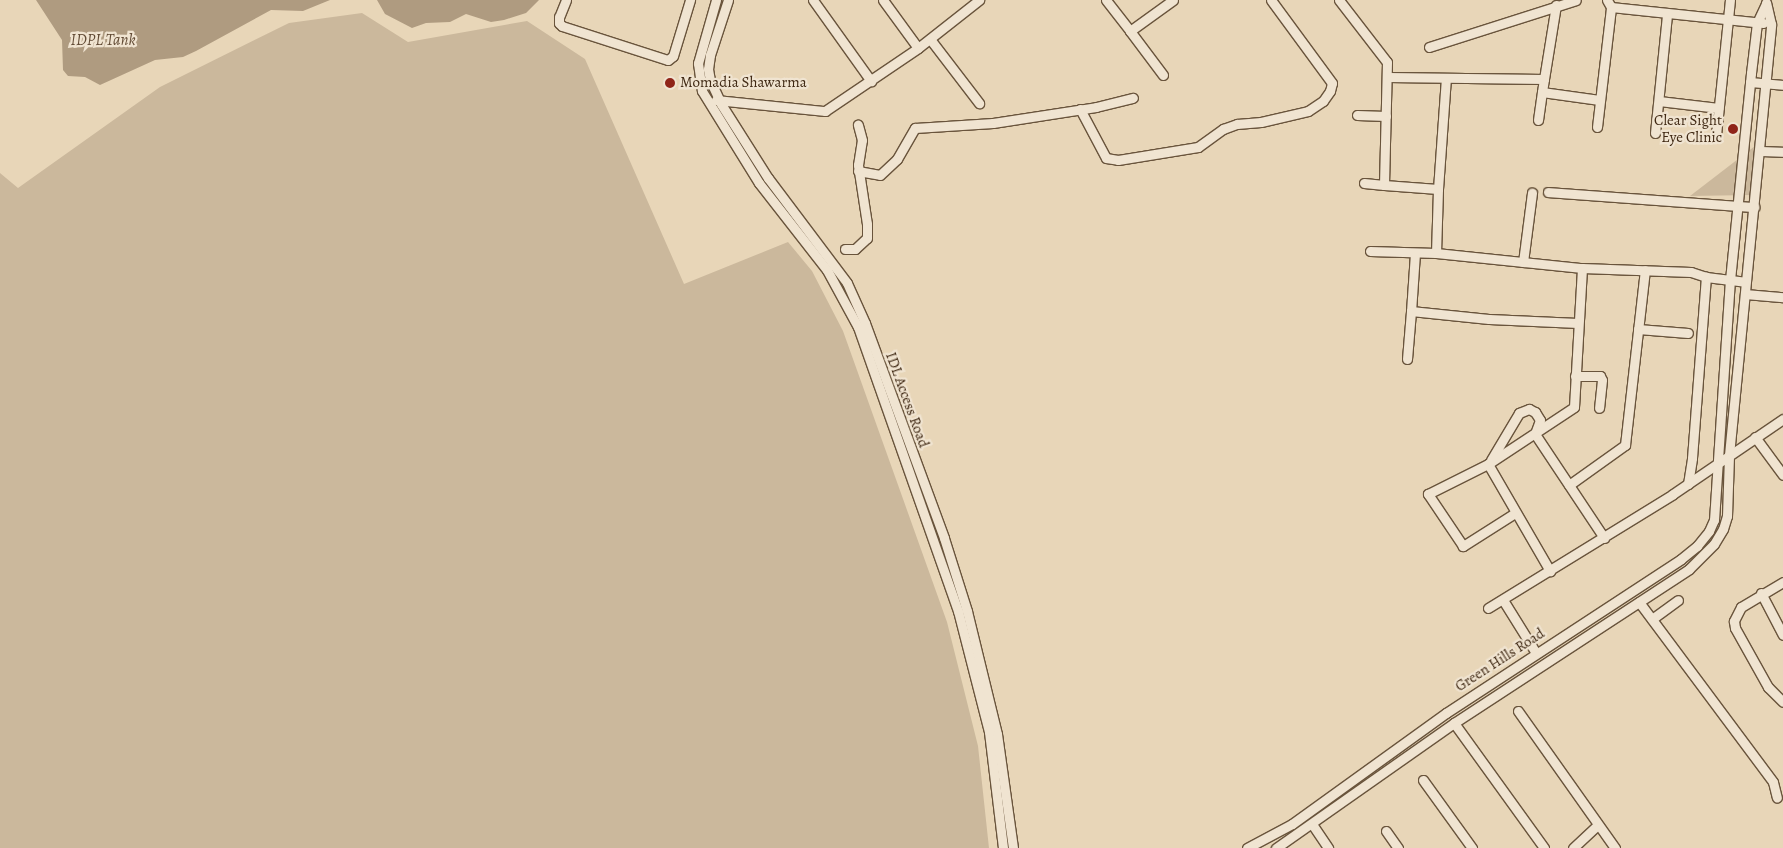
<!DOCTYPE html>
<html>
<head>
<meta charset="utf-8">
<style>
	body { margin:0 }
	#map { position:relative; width:1783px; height:848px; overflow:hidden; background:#e8d6b8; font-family:Alegreya,serif }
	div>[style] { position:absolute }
	.green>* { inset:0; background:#cbb89c }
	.water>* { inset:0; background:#af9b80 }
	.roads { filter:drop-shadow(1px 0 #69543c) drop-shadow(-1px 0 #69543c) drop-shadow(0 1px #69543c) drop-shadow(0 -1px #69543c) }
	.minor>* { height:9px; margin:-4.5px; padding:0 4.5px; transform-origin:4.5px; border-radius:4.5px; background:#f0e4d1 }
	.dots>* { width:14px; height:14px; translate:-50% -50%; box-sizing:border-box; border:2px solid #f0e4d1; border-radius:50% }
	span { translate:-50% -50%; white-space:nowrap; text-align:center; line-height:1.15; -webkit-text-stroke:4.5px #f0e4d1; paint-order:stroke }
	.poi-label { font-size:15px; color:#3f2813 }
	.left { translate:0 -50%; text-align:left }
	.right { translate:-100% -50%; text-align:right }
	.street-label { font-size:15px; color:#3f2813 }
	.water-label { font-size:16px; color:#614a34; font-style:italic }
</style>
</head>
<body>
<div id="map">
	<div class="green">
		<div style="clip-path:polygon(362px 13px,408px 42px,527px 21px,585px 59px,684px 284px,788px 242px,812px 271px,843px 331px,947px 622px,978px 746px,989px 848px,0 848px,0 173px,18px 188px,160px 87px,289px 23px)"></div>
		<div style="clip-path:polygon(1755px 146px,1752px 195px,1690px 196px)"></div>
	</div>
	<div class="water">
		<div style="clip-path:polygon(36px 0,330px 0,303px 11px,271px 10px,196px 51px,183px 57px,155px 60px,100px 85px,85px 77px,68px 76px,63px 70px,62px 40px)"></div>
		<div style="clip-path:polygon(377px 0,539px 0,526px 13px,504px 20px,491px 22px,466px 14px,450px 22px,426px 23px,412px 28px,385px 14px)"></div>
	</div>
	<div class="roads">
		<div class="minor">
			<div style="left:566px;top:0;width:18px;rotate:112deg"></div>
			<div style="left:559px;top:17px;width:6px;rotate:90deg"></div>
			<div style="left:559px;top:23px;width:4px;rotate:45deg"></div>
			<div style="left:562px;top:26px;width:111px;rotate:17.8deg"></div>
			<div style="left:668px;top:60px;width:6px;rotate:-39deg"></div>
			<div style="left:673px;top:56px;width:59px;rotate:-73.1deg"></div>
			<div style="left:716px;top:0;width:66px;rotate:105.9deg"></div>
			<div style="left:698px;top:63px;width:28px;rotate:82deg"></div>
			<div style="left:702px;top:91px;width:108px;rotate:58.2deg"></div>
			<div style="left:759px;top:183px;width:110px;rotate:52deg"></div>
			<div style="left:827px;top:270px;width:65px;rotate:61.5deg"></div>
			<div style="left:858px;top:327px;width:301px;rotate:70.6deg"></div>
			<div style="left:958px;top:611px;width:125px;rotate:75.6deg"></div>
			<div style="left:989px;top:732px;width:117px;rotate:83.1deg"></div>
			<div style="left:728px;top:0;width:58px;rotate:108.1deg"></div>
			<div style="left:710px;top:55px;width:14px;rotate:98deg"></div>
			<div style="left:708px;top:69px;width:11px;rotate:80deg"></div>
			<div style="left:710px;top:80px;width:26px;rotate:65deg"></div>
			<div style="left:721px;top:104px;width:88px;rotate:57.6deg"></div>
			<div style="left:768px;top:178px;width:131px;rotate:53deg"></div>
			<div style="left:847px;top:283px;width:44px;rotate:65.8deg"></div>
			<div style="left:865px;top:323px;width:229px;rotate:69.8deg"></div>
			<div style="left:944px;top:538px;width:77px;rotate:72.5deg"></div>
			<div style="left:967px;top:611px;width:127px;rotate:76.3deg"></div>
			<div style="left:997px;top:734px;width:115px;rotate:82deg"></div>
			<div style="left:813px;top:0;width:100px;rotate:54.4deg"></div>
			<div style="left:883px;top:0;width:59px;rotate:53.9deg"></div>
			<div style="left:1106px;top:0;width:39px;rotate:52deg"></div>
			<div style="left:1130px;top:31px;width:53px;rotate:-35.8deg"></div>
			<div style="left:1339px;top:0;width:78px;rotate:52.3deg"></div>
			<div style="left:1387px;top:62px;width:123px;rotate:91.4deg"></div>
			<div style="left:1384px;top:185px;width:54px;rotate:4.2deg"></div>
			<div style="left:1607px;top:0;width:8px;rotate:60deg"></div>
			<div style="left:1611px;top:7px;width:153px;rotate:6deg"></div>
			<div style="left:1130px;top:31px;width:55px;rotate:53.1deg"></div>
			<div style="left:930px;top:39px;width:81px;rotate:52.6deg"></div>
			<div style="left:1429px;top:47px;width:154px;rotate:-17.7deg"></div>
			<div style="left:1388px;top:77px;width:156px;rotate:0.7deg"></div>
			<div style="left:1544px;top:79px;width:75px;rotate:-80.8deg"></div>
			<div style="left:1544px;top:79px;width:13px;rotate:99deg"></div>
			<div style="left:1542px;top:92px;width:58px;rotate:8deg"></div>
			<div style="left:1750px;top:82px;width:33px;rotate:5deg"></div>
			<div style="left:716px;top:100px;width:110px;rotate:5.8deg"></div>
			<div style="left:825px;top:111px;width:112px;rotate:-34.1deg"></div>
			<div style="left:918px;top:48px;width:78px;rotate:-38.2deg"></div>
			<div style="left:1659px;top:101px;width:60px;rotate:6.7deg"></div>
			<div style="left:1080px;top:109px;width:55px;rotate:62deg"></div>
			<div style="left:1106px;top:158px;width:12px;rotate:9deg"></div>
			<div style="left:1118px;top:160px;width:81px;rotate:-9.2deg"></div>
			<div style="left:1198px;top:147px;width:31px;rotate:-36deg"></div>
			<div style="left:1223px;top:129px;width:15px;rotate:-20deg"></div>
			<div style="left:1237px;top:124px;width:24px;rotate:-5deg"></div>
			<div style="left:1261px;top:122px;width:48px;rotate:-13.2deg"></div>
			<div style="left:1308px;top:111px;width:18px;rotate:-34deg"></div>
			<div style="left:1323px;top:101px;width:12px;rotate:-55deg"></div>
			<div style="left:1330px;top:91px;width:8px;rotate:-76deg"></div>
			<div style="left:1332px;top:83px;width:103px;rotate:-126.3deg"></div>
			<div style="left:1357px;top:115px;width:29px;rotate:2deg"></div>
			<div style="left:1538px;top:120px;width:28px;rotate:-82deg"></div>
			<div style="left:1597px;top:127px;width:121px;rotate:-83.3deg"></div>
			<div style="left:1655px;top:133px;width:120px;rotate:-84.2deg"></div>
			<div style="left:1716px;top:135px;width:136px;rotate:-84.1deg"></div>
			<div style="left:1759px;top:151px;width:24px;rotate:2deg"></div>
			<div style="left:858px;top:171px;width:22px;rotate:10deg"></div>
			<div style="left:880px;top:175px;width:23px;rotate:-43deg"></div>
			<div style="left:897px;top:159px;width:36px;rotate:-60deg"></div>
			<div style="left:915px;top:128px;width:78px;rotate:-3.7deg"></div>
			<div style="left:993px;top:123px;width:104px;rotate:-8.8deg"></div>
			<div style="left:1096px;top:107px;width:38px;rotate:-14deg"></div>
			<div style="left:1364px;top:183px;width:20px;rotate:6deg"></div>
			<div style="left:1548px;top:192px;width:207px;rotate:4.2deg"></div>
			<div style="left:845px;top:249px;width:10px"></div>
			<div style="left:855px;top:249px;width:16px;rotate:-43deg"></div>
			<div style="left:867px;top:238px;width:14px;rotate:-90deg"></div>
			<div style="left:867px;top:224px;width:60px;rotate:-98.7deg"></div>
			<div style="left:858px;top:165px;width:25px;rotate:-81deg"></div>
			<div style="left:862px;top:140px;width:16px;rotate:-105deg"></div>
			<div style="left:1370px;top:251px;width:66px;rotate:1.7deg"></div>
			<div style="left:1436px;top:253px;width:147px;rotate:5.9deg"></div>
			<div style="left:1582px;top:268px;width:109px;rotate:2.1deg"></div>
			<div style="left:1691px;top:272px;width:16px;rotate:18deg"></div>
			<div style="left:1706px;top:277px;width:39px;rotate:7deg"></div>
			<div style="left:1415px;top:253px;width:58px;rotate:93.9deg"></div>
			<div style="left:1411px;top:311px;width:78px;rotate:5.9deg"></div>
			<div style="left:1489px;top:319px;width:89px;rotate:2.6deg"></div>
			<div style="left:1436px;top:253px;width:64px;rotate:-88.2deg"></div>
			<div style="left:1438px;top:189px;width:111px;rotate:-85.9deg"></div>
			<div style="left:1523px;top:262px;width:70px;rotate:-82.6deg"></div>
			<div style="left:1745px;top:294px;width:38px;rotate:5deg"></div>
			<div style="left:1638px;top:329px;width:50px;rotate:4.6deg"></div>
			<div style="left:1407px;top:359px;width:48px;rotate:-85.2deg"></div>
			<div style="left:1575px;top:376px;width:25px"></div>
			<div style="left:1600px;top:376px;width:4px;rotate:63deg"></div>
			<div style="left:1602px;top:380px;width:28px;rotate:96deg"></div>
			<div style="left:1535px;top:434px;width:125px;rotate:56.4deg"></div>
			<div style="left:1755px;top:437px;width:47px;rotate:53.6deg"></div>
			<div style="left:1491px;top:460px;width:55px;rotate:-59.2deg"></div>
			<div style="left:1519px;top:413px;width:11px;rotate:-22deg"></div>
			<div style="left:1529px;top:409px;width:7px;rotate:27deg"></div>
			<div style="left:1535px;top:412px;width:9px;rotate:58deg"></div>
			<div style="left:1540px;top:420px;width:15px;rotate:110deg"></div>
			<div style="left:1488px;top:464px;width:124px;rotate:59.9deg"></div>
			<div style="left:1688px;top:484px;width:26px;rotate:-81deg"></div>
			<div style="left:1692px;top:458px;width:182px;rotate:-85.6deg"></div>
			<div style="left:1569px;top:485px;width:69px;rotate:-35.5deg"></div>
			<div style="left:1625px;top:445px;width:176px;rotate:-83.5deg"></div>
			<div style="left:1515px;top:513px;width:62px;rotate:147.6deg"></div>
			<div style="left:1463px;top:546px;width:63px;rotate:-123.9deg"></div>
			<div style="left:1428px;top:494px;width:67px;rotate:-26.6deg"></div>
			<div style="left:1488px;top:464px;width:103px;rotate:-33.5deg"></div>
			<div style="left:1574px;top:407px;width:139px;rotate:-86.7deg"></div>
			<div style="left:1783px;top:582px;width:49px;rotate:149.2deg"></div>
			<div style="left:1741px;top:607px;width:16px;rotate:117deg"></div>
			<div style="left:1734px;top:621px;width:7px;rotate:82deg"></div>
			<div style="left:1735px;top:628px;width:68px;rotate:60.8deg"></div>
			<div style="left:1768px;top:687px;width:21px;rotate:45deg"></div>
			<div style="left:1761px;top:593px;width:47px;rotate:62.4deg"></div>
			<div style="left:1503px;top:600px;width:62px;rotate:58.1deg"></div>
			<div style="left:1639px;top:602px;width:224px;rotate:53.3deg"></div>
			<div style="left:1773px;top:782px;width:16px;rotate:76deg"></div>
			<div style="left:1488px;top:608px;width:217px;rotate:-31.6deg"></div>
			<div style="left:1673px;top:494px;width:133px;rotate:-34.3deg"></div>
			<div style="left:1652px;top:619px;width:32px;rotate:-36deg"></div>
			<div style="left:1518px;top:711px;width:168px;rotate:54.7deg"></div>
			<div style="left:1454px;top:723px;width:154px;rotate:54.2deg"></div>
			<div style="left:1423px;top:780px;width:84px;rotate:54.2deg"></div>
			<div style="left:1312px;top:824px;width:29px;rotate:56deg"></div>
			<div style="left:1386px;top:831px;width:21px;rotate:55deg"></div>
			<div style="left:1247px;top:848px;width:51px;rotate:-28.1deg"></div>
			<div style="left:1292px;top:824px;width:190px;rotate:-35.8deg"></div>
			<div style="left:1446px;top:713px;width:281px;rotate:-33.2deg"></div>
			<div style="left:1681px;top:559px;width:21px;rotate:-39deg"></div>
			<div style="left:1697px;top:546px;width:19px;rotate:-51deg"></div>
			<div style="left:1709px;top:531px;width:12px;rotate:-66deg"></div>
			<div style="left:1714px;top:520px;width:241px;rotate:-86.2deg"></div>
			<div style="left:1730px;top:280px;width:208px;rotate:-84.2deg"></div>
			<div style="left:1751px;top:73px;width:50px;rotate:-83.2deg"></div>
			<div style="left:1757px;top:23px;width:21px;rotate:-65deg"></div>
			<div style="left:1276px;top:848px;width:218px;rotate:-35.1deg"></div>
			<div style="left:1454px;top:723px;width:281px;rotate:-33.2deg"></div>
			<div style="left:1689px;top:569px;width:35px;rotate:-45deg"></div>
			<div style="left:1714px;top:544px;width:17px;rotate:-59deg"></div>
			<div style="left:1723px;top:529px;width:14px;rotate:-73deg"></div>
			<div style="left:1727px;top:516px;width:61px;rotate:-88.1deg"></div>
			<div style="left:1729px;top:455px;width:433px;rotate:-84.4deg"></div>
			<div style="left:1771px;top:24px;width:22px;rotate:-103deg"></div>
			<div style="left:1573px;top:848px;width:34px;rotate:-43deg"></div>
		</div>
	</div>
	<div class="dots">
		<div style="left:670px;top:83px;background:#8f2418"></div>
		<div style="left:1733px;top:129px;background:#8f2418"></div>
	</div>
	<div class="poi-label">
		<span class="left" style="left:680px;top:83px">Momadia Shawarma</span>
		<span class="right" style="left:1722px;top:129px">Clear Sight<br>Eye Clinic</span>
	</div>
	<div class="street-label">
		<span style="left:907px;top:400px;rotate:70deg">IDL Access Road</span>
		<span style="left:1500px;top:660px;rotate:-33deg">Green Hills Road</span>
	</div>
	<div class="water-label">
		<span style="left:103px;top:40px">IDPL Tank</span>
	</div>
</div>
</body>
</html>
